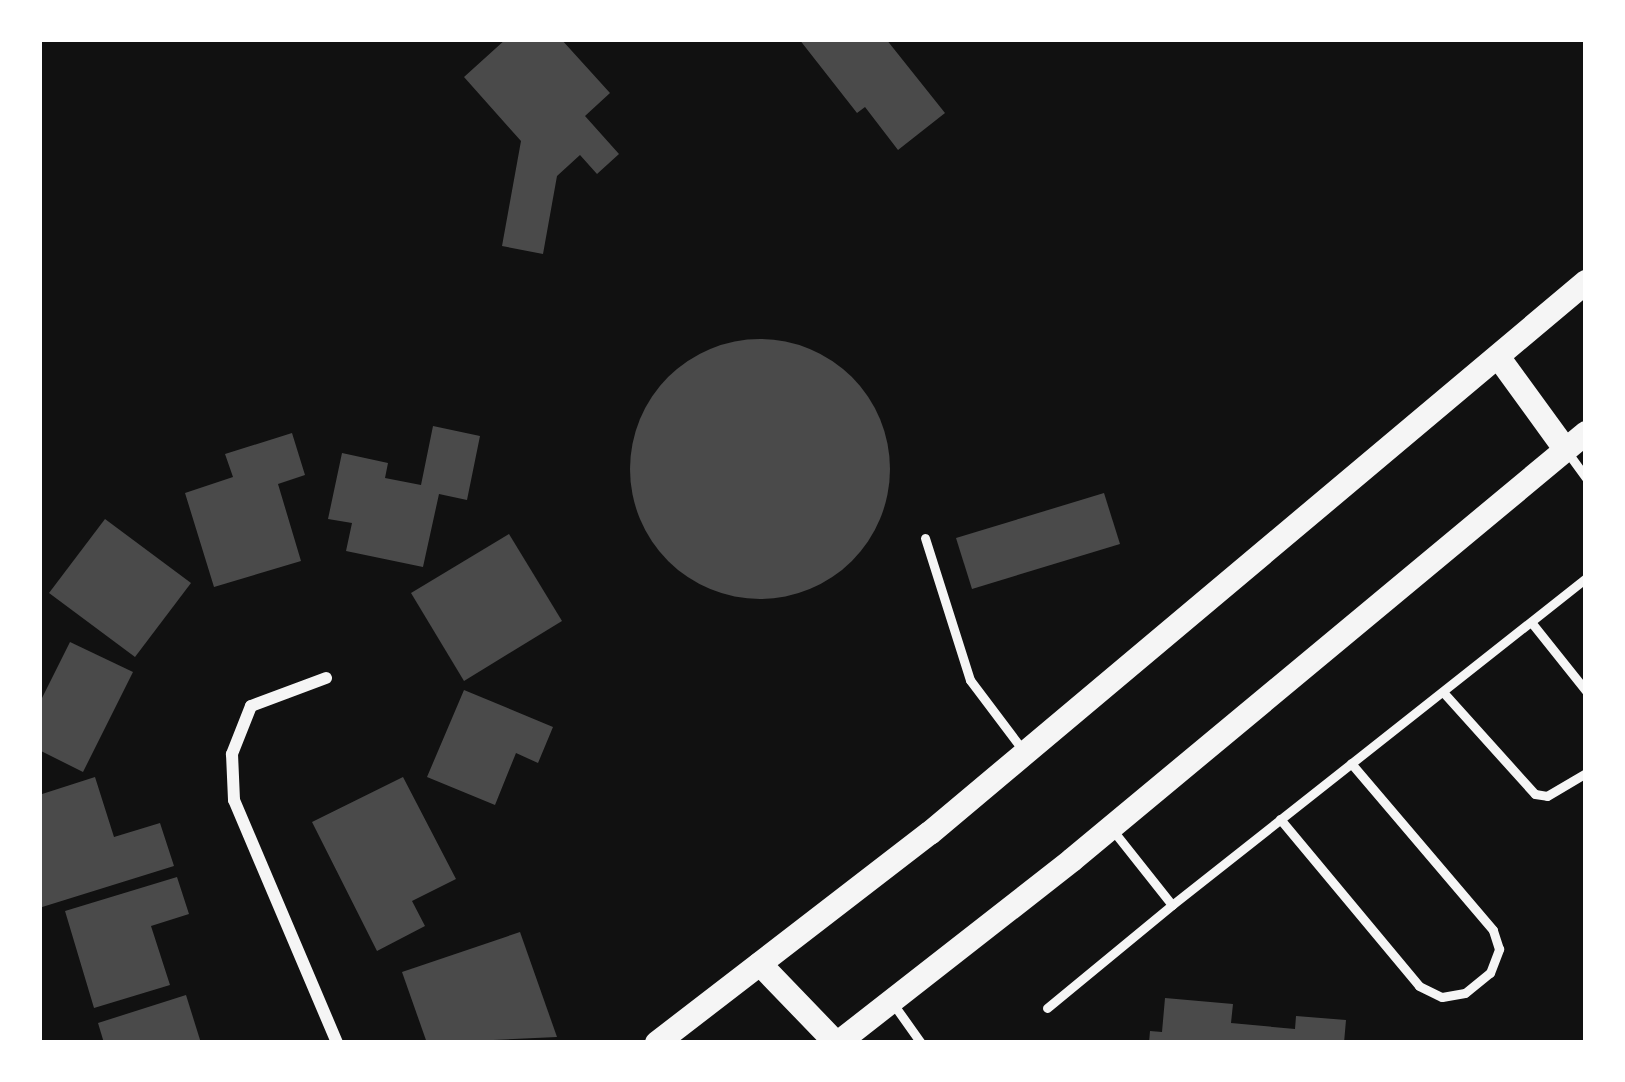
<!DOCTYPE html>
<html>
<head>
<meta charset="utf-8">
<style>
	body { margin:0 }
	#map { position:relative; width:1625px; height:1082px; overflow:hidden; background:#111; font-family:"Golos Text",sans-serif }
	div>[style] { position:absolute }
	.building>* { inset:0; background:#4a4a4a }
	.round { border-radius:50% }
	.service>* { height:9px; margin:-4.5px; padding:0 4.5px; transform-origin:4.5px; border-radius:4.5px; background:#f5f5f5 }
	.minor>* { height:12px; margin:-6px; padding:0 6px; transform-origin:6px; border-radius:6px; background:#f5f5f5 }
	.secondary>* { height:24px; margin:-12px; padding:0 12px; transform-origin:12px; border-radius:12px; background:#f5f5f5 }
	span { translate:-50% -50%; white-space:nowrap; text-align:center; line-height:1.15; -webkit-text-stroke:10px #fff; paint-order:stroke }
	.frame { position:absolute; inset:0; border:42px solid #fff; pointer-events:none }
</style>
</head>
<body>
<div id="map">
	<div class="building">
		<div style="clip-path:polygon(506px 39px,561px 39px,610px 93px,585px 116px,619px 154px,597px 174px,580px 155px,557px 176px,543px 254px,502px 246px,521px 141px,464px 77px)"></div>
		<div style="clip-path:polygon(799px 39px,886px 39px,945px 113px,898px 150px,865px 107px,857px 113px)"></div>
		<div class="round" style="left:630px;top:339px;width:260px;height:260px"></div>
		<div style="clip-path:polygon(433px 426px,480px 436px,467px 500px,439px 494px,423px 567px,346px 551px,352px 523px,328px 519px,342px 453px,388px 463px,385px 478px,421px 485px)"></div>
		<div style="clip-path:polygon(292px 433px,305px 475px,278px 484px,301px 561px,214px 587px,185px 493px,233px 477px,225px 454px)"></div>
		<div style="clip-path:polygon(1104px 493px,1120px 544px,972px 589px,956px 538px)"></div>
		<div style="clip-path:polygon(105px 519px,191px 583px,135px 657px,49px 593px)"></div>
		<div style="clip-path:polygon(509px 534px,562px 621px,464px 681px,411px 593px)"></div>
		<div style="clip-path:polygon(70px 642px,133px 672px,83px 772px,39px 750px,39px 704px)"></div>
		<div style="clip-path:polygon(464px 690px,553px 727px,538px 763px,516px 753px,495px 805px,427px 777px)"></div>
		<div style="clip-path:polygon(95px 777px,114px 837px,160px 823px,174px 866px,39px 908px,39px 795px)"></div>
		<div style="clip-path:polygon(403px 777px,456px 879px,412px 901px,425px 926px,377px 951px,312px 822px)"></div>
		<div style="clip-path:polygon(177px 877px,189px 914px,151px 926px,170px 985px,94px 1008px,65px 911px)"></div>
		<div style="clip-path:polygon(520px 932px,557px 1037px,427px 1043px,402px 972px)"></div>
		<div style="clip-path:polygon(186px 995px,201px 1043px,104px 1043px,98px 1023px)"></div>
		<div style="clip-path:polygon(1165px 998px,1233px 1004px,1231px 1023px,1295px 1029px,1296px 1016px,1346px 1020px,1344px 1043px,1149px 1043px,1150px 1031px,1162px 1032px)"></div>
	</div>
	<div class="service">
		<div style="left:1568px;top:453px;width:31px;rotate:54deg"></div>
		<div style="left:925px;top:538px;width:149px;rotate:72.4deg"></div>
		<div style="left:970px;top:680px;width:86px;rotate:53deg"></div>
		<div style="left:1531px;top:622px;width:88px;rotate:51.4deg"></div>
		<div style="left:1443px;top:692px;width:137px;rotate:48deg"></div>
		<div style="left:1535px;top:794px;width:12px;rotate:9deg"></div>
		<div style="left:1547px;top:796px;width:45px;rotate:-30.5deg"></div>
		<div style="left:1280px;top:819px;width:217px;rotate:50.2deg"></div>
		<div style="left:1419px;top:986px;width:25px;rotate:26deg"></div>
		<div style="left:1442px;top:997px;width:23px;rotate:-10deg"></div>
		<div style="left:1465px;top:993px;width:32px;rotate:-39deg"></div>
		<div style="left:1490px;top:973px;width:26px;rotate:-69deg"></div>
		<div style="left:1499px;top:949px;width:20px;rotate:-108deg"></div>
		<div style="left:1493px;top:930px;width:219px;rotate:-130.4deg"></div>
		<div style="left:1111px;top:828px;width:98px;rotate:51.6deg"></div>
		<div style="left:1172px;top:905px;width:528px;rotate:-38.3deg"></div>
		<div style="left:894px;top:1005px;width:47px;rotate:54.6deg"></div>
		<div style="left:1047px;top:1008px;width:162px;rotate:-39.5deg"></div>
	</div>
	<div class="minor">
		<div style="left:326px;top:678px;width:80px;rotate:159.5deg"></div>
		<div style="left:251px;top:706px;width:52px;rotate:111.6deg"></div>
		<div style="left:232px;top:754px;width:46px;rotate:87.5deg"></div>
		<div style="left:234px;top:800px;width:264px;rotate:67deg"></div>
	</div>
	<div class="secondary">
		<div style="left:1499px;top:358px;width:112px;rotate:54deg"></div>
		<div style="left:760px;top:964px;width:110px;rotate:46.1deg"></div>
		<div style="left:657px;top:1043px;width:344px;rotate:-37.6deg"></div>
		<div style="left:930px;top:833px;width:857px;rotate:-40.03deg"></div>
		<div style="left:838px;top:1043px;width:297px;rotate:-38deg"></div>
		<div style="left:1072px;top:860px;width:668px;rotate:-39.72deg"></div>
	</div>
	<div class="frame"></div>
</div>
</body>
</html>
